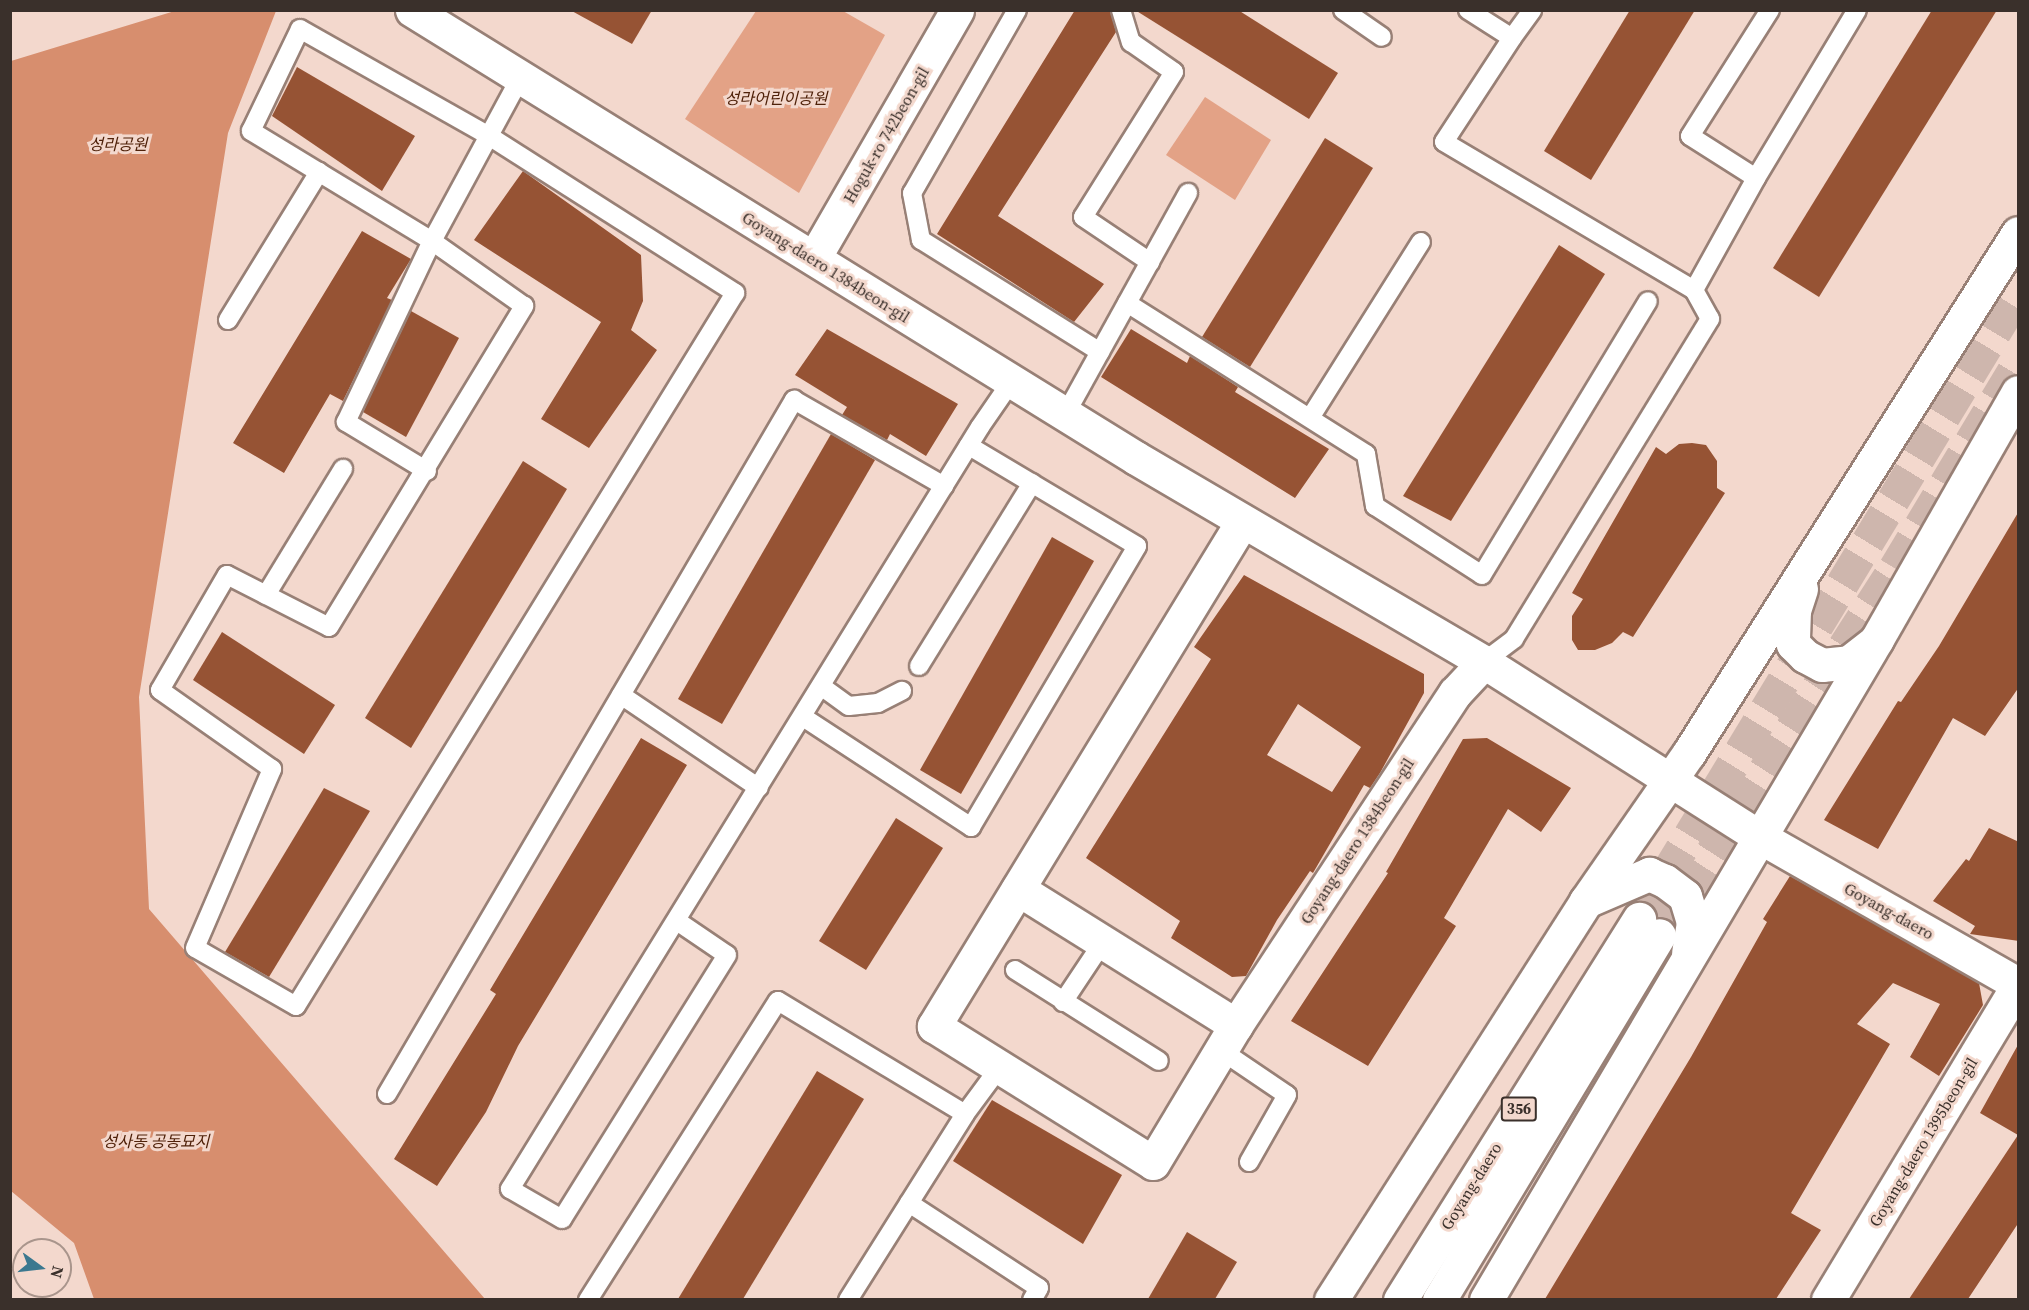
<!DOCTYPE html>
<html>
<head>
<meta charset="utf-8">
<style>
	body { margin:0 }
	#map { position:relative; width:2029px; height:1310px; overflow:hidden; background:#f3d8cd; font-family:"Source Serif 4","Noto Sans KR",serif }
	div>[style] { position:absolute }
	.green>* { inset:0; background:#e3a286 }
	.forest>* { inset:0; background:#d78e6e }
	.building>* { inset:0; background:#965334 }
	.primary-tunnel>* { height:33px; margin-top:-16.5px; transform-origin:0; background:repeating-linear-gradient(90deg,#ceb6ad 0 33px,transparent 0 49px) }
	.roads { filter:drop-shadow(2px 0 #988076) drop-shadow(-2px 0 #988076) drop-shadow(0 2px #988076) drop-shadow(0 -2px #988076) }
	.lane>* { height:18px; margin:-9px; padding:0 9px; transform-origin:9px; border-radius:9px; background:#fff }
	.street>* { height:33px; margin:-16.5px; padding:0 16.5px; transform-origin:16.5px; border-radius:16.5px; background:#fff }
	.secondary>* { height:33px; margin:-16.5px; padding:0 16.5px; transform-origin:16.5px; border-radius:16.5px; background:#fff }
	.primary>* { height:33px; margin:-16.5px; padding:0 16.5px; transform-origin:16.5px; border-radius:16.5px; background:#fff }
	span { translate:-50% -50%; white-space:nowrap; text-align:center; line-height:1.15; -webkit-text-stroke:6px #f3d8cd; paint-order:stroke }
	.shield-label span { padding:2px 4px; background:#f3d8cd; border:2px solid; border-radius:4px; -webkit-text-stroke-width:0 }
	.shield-label { font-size:15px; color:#3a302b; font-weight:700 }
	.park-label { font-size:16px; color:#4f2109; font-style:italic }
	.street-label { font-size:16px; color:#3a302b }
	.frame { position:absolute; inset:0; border:12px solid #3a302b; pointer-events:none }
	.north { position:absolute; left:12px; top:1238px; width:60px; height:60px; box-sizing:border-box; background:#f3d8cd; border:2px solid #a9958c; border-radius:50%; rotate:105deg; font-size:16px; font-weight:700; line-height:24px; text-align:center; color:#3a302b }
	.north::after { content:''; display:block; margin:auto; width:21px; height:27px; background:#3b788f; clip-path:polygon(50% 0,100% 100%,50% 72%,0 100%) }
</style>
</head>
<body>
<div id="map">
	<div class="green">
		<div style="clip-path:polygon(756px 11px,843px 11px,885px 35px,799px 193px,685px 119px)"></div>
		<div style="clip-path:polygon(1205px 97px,1271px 140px,1235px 200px,1166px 155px)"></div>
	</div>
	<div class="forest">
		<div style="clip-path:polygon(178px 10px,276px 11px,228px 133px,139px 697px,149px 909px,485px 1299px,94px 1299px,74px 1243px,11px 1191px,11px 61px)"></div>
	</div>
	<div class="building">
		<div style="clip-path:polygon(570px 10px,652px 10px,632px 44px)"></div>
		<div style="clip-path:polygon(1075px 10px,1110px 10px,1116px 32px,998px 216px,1104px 284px,1074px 322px,937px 234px)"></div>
		<div style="clip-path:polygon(1135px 10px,1238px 10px,1338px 73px,1309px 119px)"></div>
		<div style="clip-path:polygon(1630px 10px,1695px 10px,1591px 180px,1544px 151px)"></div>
		<div style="clip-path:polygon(1932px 10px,1997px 10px,1819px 297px,1773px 268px)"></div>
		<div style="clip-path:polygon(297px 67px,415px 136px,382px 191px,272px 116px)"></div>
		<div style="clip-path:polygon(1325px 138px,1373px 168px,1250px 367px,1202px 337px)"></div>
		<div style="clip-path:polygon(523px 171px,641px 255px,643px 301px,631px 330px,657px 350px,589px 448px,541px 419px,601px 322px,474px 240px)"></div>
		<div style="clip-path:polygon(362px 231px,411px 259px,387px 298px,392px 300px,343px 401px,330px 394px,284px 473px,233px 443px)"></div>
		<div style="clip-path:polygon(1559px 245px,1605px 274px,1451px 521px,1403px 496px)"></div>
		<div style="clip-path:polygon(411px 311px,459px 338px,406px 437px,363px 412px)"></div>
		<div style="clip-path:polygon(827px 329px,958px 404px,926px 456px,890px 434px,887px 440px,842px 415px,847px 407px,795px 375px)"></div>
		<div style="clip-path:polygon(1131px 329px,1187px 363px,1190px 356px,1238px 387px,1235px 392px,1329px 449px,1295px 498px,1101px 377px)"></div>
		<div style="clip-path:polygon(831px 434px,875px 460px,722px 724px,678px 699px)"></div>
		<div style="clip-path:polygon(1692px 443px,1706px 445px,1717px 461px,1717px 488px,1725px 493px,1633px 637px,1623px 632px,1612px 643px,1595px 650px,1578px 650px,1572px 640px,1572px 616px,1583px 599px,1572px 593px,1656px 447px,1666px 454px,1679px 444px)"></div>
		<div style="clip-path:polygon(523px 461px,567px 489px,411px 748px,365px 718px)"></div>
		<div style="clip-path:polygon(2019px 511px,2019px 687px,1985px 736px,1953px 718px,1878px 849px,1824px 820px,1898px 701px,1901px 702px,1939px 646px)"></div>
		<div style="clip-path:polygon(1052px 537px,1094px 561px,961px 794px,920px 770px)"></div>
		<div style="clip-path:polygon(evenodd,1244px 575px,1424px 674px,1424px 693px,1380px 773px,1370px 788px,1364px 785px,1313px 873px,1310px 871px,1277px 920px,1246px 976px,1232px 977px,1171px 938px,1180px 921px,1086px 858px,1211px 659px,1194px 647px,1244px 575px,1298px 704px,1361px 747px,1332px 792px,1267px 755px,1298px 704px)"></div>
		<div style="clip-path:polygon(222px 632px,335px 705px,304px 754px,193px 680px)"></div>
		<div style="clip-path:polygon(641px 738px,687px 765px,518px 1046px,486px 1112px,437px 1186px,394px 1159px,496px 994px,490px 990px)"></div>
		<div style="clip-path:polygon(1487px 738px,1571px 788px,1541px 832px,1508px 809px,1444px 918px,1456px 926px,1368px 1066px,1291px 1021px,1388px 873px,1386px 872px,1463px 739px)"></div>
		<div style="clip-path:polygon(324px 788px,370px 811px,269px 977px,225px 952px)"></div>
		<div style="clip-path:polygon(896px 818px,943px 848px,866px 970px,819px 941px)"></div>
		<div style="clip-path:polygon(1989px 828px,2019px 842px,2019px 941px,1970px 934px,1975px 926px,1933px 901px,1966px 859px,1969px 861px)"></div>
		<div style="clip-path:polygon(1790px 876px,1979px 983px,1983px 1005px,1939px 1076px,1910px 1057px,1940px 1004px,1893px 983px,1857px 1024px,1890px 1044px,1791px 1213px,1821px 1230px,1776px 1299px,1545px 1299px,1691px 1057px,1767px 922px,1763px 919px)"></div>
		<div style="clip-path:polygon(2019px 1043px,2019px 1222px,1968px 1299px,1909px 1299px,2018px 1135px,1980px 1113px)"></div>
		<div style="clip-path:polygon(817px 1071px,864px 1099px,743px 1299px,678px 1299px)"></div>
		<div style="clip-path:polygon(992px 1100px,1122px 1175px,1083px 1244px,953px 1161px)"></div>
		<div style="clip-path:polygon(1187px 1232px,1237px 1262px,1215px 1299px,1148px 1299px)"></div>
	</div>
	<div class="primary-tunnel">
		<div style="left:1639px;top:919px;width:731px;rotate:-58.77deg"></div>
		<div style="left:1659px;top:935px;width:436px;rotate:-57.3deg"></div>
		<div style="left:1895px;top:568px;width:239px;rotate:-59deg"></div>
	</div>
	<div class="roads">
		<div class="lane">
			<div style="left:1017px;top:10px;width:211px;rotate:119.8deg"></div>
			<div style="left:912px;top:193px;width:48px;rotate:79.2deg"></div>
			<div style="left:921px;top:240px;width:211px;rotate:32deg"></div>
			<div style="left:1121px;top:10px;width:34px;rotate:73deg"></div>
			<div style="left:1131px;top:42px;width:52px;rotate:34.9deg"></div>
			<div style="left:1174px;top:72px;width:171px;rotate:122.1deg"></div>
			<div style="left:1083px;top:217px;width:81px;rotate:33.9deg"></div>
			<div style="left:1343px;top:10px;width:47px;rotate:34.7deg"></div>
			<div style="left:1468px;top:10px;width:52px;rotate:32.5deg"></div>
			<div style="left:1512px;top:38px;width:124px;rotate:123.2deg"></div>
			<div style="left:1444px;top:142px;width:291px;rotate:30.6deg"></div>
			<div style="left:1694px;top:290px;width:33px;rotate:61deg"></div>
			<div style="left:1710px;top:319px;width:375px;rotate:121.5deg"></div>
			<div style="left:1514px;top:639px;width:38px;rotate:143deg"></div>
			<div style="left:300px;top:29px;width:217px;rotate:29.5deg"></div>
			<div style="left:489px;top:136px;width:292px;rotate:32.5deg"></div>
			<div style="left:735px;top:293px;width:837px;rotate:121.62deg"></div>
			<div style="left:296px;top:1006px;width:116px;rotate:-150.1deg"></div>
			<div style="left:195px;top:948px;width:195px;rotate:-66.7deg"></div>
			<div style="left:272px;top:769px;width:137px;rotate:-144.8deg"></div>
			<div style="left:160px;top:690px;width:133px;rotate:-59.8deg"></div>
			<div style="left:227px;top:575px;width:114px;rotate:27deg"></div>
			<div style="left:329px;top:627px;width:376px;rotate:-58.7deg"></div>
			<div style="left:524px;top:306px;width:113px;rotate:-144.8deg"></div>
			<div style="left:432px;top:241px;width:212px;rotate:-148.7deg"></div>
			<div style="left:251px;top:131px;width:113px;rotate:-64.3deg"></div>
			<div style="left:1512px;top:38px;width:34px;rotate:-54deg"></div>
			<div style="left:1756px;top:178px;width:78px;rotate:-147.5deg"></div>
			<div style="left:1690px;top:136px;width:149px;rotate:-57.6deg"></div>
			<div style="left:1694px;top:290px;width:128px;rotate:-61deg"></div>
			<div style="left:1756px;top:178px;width:196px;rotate:-59deg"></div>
			<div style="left:1127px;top:303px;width:283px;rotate:32.3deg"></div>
			<div style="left:1366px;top:454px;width:53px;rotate:80.2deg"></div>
			<div style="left:1375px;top:506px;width:127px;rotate:32.8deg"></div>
			<div style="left:1482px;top:575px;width:320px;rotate:-58.8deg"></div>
			<div style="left:228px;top:320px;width:174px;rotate:-58.4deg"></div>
			<div style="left:1065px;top:415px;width:254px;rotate:-61deg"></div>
			<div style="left:1310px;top:418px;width:208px;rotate:-57.8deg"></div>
			<div style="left:427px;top:471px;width:95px;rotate:-148.8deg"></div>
			<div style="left:346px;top:422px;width:200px;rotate:-64.6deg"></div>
			<div style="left:432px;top:241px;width:185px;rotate:-61.6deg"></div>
			<div style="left:266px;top:595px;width:148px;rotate:-58.6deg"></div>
			<div style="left:919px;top:666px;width:215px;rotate:-58.3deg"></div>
			<div style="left:821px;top:686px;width:34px;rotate:36deg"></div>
			<div style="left:849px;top:706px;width:29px;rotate:-6deg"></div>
			<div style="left:878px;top:703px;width:27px;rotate:-27deg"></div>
			<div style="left:621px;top:695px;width:166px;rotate:34deg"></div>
			<div style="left:803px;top:717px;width:201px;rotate:33.2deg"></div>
			<div style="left:971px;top:827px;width:326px;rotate:-59.4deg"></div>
			<div style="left:1137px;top:546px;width:196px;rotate:-149.2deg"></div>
			<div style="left:677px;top:921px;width:60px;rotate:34.2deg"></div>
			<div style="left:727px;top:955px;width:311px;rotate:122deg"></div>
			<div style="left:562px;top:1219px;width:60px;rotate:-150deg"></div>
			<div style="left:510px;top:1189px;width:895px;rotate:-58.33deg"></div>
			<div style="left:980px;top:427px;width:55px;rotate:-55.4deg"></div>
			<div style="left:1015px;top:970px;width:170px;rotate:32.3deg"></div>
			<div style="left:1063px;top:1002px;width:72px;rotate:-56.3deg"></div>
			<div style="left:1222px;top:1051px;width:78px;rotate:34.1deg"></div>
			<div style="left:1287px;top:1095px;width:77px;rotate:119.6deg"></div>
			<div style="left:387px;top:1094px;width:805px;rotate:-59.61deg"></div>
			<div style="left:794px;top:400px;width:173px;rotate:29.8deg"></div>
			<div style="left:909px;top:1203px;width:155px;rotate:33.2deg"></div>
			<div style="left:1039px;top:1288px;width:14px;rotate:120deg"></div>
			<div style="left:588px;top:1300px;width:354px;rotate:-57.6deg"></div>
			<div style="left:778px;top:1001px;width:218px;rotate:31.1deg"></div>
			<div style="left:848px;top:1300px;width:220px;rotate:-57.8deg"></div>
			<div style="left:965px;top:1114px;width:57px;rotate:-53.5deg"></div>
		</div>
		<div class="street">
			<div style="left:1242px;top:522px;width:591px;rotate:121.43deg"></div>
			<div style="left:934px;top:1026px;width:258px;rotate:32deg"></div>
			<div style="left:1153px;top:1163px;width:161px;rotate:-59deg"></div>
			<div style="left:1236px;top:1025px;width:398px;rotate:-56.6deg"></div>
			<div style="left:1455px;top:693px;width:42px;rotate:-46.9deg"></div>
			<div style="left:1760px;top:837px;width:297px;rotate:29.7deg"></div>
			<div style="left:1018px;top:889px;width:257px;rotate:32deg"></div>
			<div style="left:1828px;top:1300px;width:368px;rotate:-58.9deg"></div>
		</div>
		<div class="secondary">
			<div style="left:412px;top:10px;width:851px;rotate:31.75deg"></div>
			<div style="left:1136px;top:458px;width:403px;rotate:30.4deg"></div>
			<div style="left:1484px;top:662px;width:327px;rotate:32.4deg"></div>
			<div style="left:814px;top:258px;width:286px;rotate:-60deg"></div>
		</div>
		<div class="primary">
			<div style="left:1801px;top:589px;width:22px;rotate:108deg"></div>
			<div style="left:1794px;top:610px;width:34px;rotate:92deg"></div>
			<div style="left:1793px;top:644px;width:17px;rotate:45deg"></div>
			<div style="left:1805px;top:656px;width:19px;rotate:28deg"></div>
			<div style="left:1822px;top:665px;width:27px;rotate:-6deg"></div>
			<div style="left:1849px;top:662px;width:31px;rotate:-38deg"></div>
			<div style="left:1586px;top:901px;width:69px;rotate:-23.2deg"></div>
			<div style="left:1649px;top:874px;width:17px;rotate:24deg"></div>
			<div style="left:1665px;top:881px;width:25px;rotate:37deg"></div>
			<div style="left:1685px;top:896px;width:27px;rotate:73deg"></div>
			<div style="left:1693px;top:922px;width:31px;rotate:99deg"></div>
			<div style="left:1331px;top:1300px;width:474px;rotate:-57.4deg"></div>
			<div style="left:1586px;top:901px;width:180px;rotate:-55.2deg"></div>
			<div style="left:1689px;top:753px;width:615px;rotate:-57.68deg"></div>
			<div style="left:1400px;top:1300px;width:450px;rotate:-57.9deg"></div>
			<div style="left:1439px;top:1300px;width:426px;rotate:-58.9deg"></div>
			<div style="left:1486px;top:1300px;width:768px;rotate:-59.39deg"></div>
			<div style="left:1877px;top:639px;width:284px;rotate:-60.3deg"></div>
		</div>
	</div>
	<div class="shield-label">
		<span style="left:1519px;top:1109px">356</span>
	</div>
	<div class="park-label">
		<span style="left:776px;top:98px">성라어린이공원</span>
		<span style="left:118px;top:144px">성라공원</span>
		<span style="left:156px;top:1141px">성사동 공동묘지</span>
	</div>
	<div class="street-label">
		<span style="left:886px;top:135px;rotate:-60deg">Hoguk-ro 742beon-gil</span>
		<span style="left:826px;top:267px;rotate:32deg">Goyang-daero 1384beon-gil</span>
		<span style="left:1357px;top:841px;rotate:-57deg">Goyang-daero 1384beon-gil</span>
		<span style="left:1889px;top:911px;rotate:29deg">Goyang-daero</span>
		<span style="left:1923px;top:1142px;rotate:-59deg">Goyang-daero 1395beon-gil</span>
		<span style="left:1471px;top:1186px;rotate:-58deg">Goyang-daero</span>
	</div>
	<div class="frame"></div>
	<div class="north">N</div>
</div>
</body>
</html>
